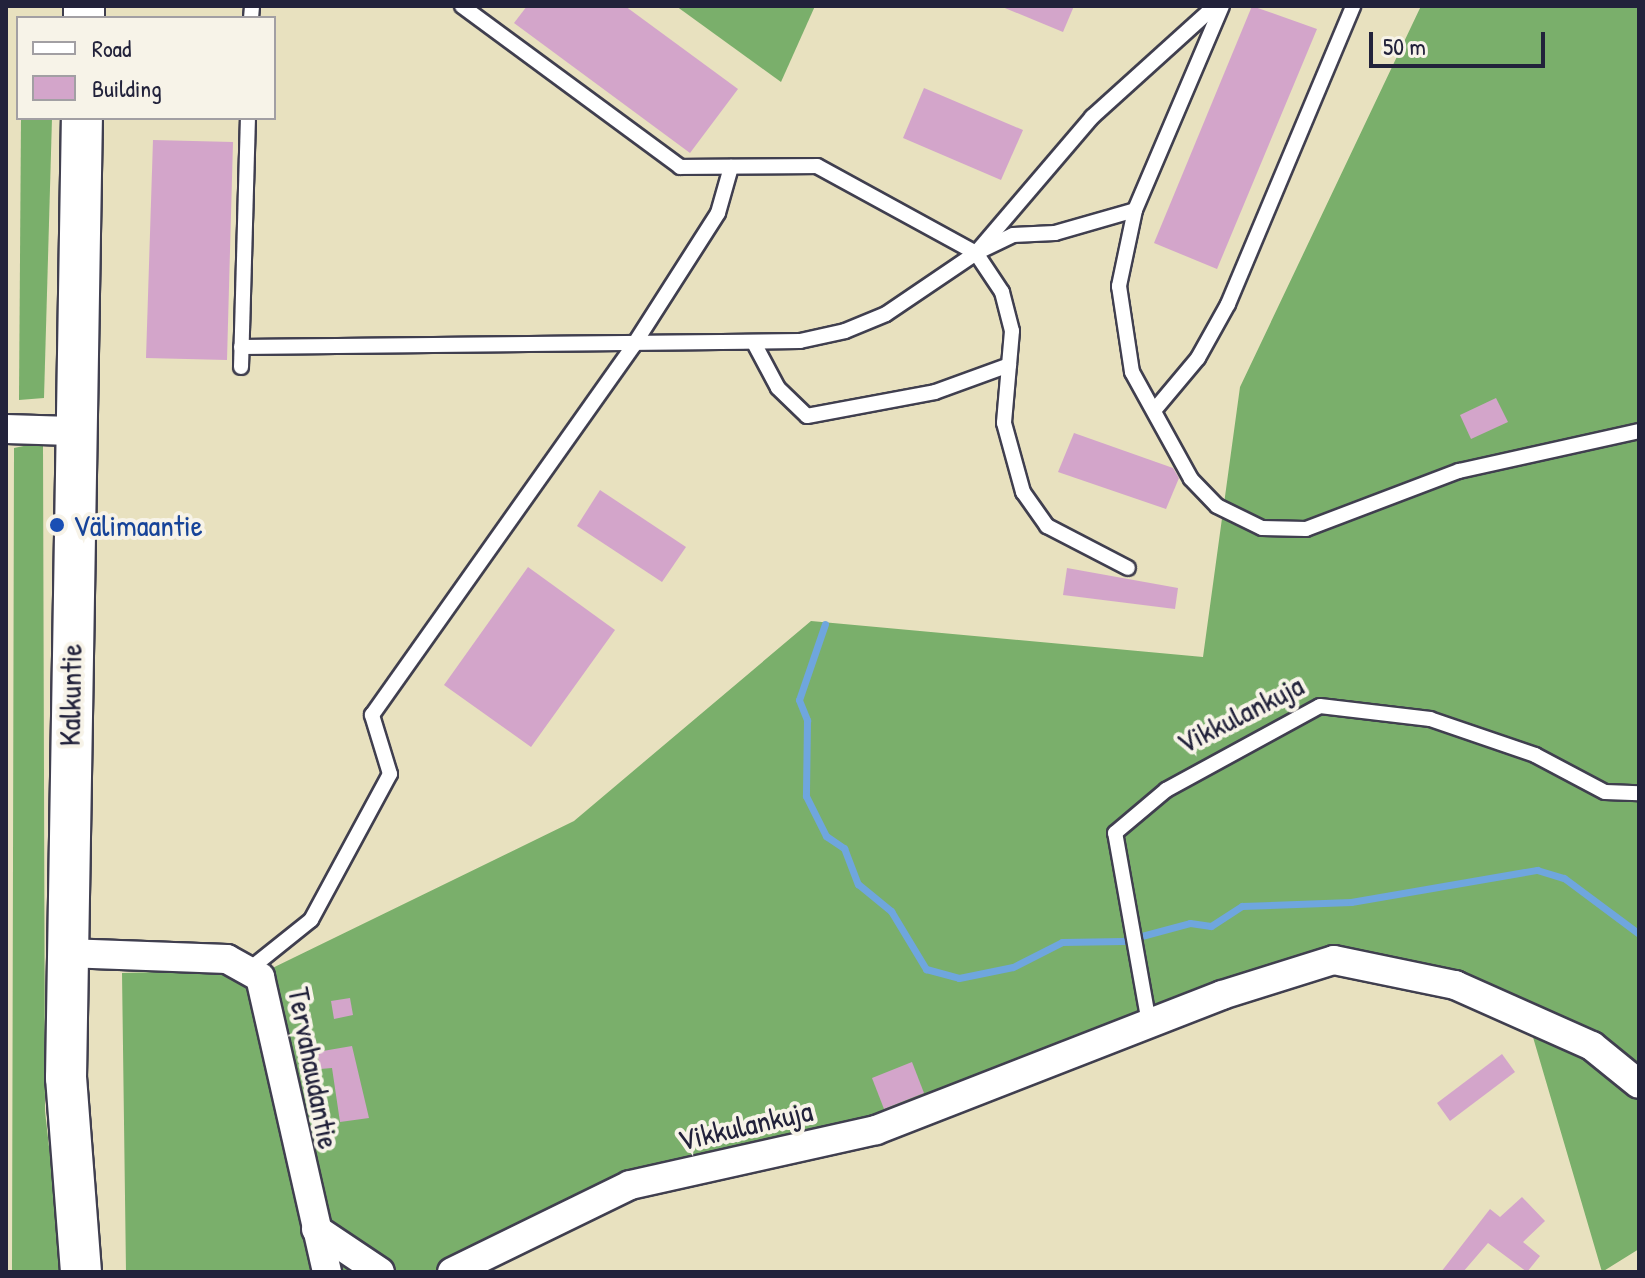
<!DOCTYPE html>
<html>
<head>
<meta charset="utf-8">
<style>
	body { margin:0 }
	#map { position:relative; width:1645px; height:1278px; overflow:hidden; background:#e8e1bf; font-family:"Patrick Hand",sans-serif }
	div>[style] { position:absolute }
	.forest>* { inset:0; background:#7aaf6b }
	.stream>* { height:7px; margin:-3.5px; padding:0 3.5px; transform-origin:3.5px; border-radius:3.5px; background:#6fa6de }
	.building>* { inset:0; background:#d3a5ca }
	.roads { filter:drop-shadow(2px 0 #403f4f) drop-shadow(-2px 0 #403f4f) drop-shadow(0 2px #403f4f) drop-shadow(0 -2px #403f4f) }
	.lane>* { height:14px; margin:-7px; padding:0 7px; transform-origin:7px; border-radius:7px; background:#fff }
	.street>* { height:28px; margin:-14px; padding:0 14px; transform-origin:14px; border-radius:14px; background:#fff }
	.secondary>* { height:40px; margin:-20px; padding:0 20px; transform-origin:20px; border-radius:20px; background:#fff }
	.dots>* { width:22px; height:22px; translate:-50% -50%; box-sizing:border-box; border:4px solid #f7f3e8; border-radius:50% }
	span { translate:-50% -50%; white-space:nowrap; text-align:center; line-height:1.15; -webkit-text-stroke:8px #f7f3e8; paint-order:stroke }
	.transit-label { font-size:30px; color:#164399 }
	.left { translate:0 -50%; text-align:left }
	.street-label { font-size:30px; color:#22223b }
	.frame { position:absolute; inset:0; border:8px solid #22223b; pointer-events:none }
	.legend { position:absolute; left:16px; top:16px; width:260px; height:104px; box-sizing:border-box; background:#f7f3e8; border:2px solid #a29fa3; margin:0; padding:10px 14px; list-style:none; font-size:24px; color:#22223b }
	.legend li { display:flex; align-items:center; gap:16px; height:40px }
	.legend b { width:40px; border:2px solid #a29fa3 }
	.scale { position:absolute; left:1369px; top:32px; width:176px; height:36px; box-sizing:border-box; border:4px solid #22223b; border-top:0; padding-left:10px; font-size:24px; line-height:28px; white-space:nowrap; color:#22223b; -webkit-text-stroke:6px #f7f3e8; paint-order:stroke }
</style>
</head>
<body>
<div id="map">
	<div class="forest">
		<div style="clip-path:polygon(676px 6px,815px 6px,781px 82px)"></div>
		<div style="clip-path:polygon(1421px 6px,1639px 6px,1639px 1249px,1602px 1272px,1530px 1027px,1334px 960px,874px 1122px,627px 1181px,478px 1272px,126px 1272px,122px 973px,233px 970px,252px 978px,574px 821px,811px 621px,1203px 657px,1240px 387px)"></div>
		<div style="clip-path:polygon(21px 118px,52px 118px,44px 398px,19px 400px)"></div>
		<div style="clip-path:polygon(43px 442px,45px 1111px,63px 1272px,12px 1272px,14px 448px)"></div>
	</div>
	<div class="stream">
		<div style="left:825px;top:624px;width:80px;rotate:108.9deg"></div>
		<div style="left:799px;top:700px;width:22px;rotate:68deg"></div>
		<div style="left:807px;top:720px;width:76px;rotate:90.8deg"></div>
		<div style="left:806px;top:796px;width:45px;rotate:63.4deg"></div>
		<div style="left:826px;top:836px;width:22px;rotate:34deg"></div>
		<div style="left:844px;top:848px;width:39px;rotate:69deg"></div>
		<div style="left:858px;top:884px;width:43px;rotate:39.3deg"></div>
		<div style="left:891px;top:911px;width:68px;rotate:58.9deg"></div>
		<div style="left:926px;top:969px;width:34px;rotate:15deg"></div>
		<div style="left:959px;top:978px;width:55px;rotate:-11.5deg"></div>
		<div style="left:1013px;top:967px;width:55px;rotate:-27deg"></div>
		<div style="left:1062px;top:942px;width:61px;rotate:-0.9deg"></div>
		<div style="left:1123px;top:941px;width:69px;rotate:-15deg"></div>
		<div style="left:1190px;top:923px;width:21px;rotate:8deg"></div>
		<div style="left:1211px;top:926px;width:37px;rotate:-33deg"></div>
		<div style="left:1242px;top:906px;width:109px;rotate:-2.1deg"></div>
		<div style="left:1351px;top:902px;width:189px;rotate:-9.8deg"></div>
		<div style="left:1537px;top:870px;width:28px;rotate:17deg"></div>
		<div style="left:1564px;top:878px;width:94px;rotate:36.7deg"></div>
	</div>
	<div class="building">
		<div style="clip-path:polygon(527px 6px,625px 6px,738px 89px,690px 153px,514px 23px)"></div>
		<div style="clip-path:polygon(1000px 6px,1074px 6px,1063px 32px)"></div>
		<div style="clip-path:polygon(1252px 6px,1317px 29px,1217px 269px,1154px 243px)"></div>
		<div style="clip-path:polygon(924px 88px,1023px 130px,1001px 180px,903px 138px)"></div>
		<div style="clip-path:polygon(153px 140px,233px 142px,227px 360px,146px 358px)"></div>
		<div style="clip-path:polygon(1496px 398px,1508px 422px,1471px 439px,1460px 415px)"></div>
		<div style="clip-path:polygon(1074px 433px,1173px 468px,1179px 478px,1166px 509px,1058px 472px)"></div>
		<div style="clip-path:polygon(600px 490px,686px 547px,662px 582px,577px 526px)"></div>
		<div style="clip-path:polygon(528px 567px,615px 630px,531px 747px,444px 685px)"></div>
		<div style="clip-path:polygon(1067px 568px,1178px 588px,1175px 609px,1063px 595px)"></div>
		<div style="clip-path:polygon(350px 998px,353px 1015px,334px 1019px,331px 1001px)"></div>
		<div style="clip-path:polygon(352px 1046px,369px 1118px,340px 1122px,332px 1068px,320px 1069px,317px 1052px)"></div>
		<div style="clip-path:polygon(1502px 1054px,1515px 1072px,1450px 1121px,1437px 1103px)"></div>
		<div style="clip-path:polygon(912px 1062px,924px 1093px,884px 1109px,872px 1078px)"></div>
		<div style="clip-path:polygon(1522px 1197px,1545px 1221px,1523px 1242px,1540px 1256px,1527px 1272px,1488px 1243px,1463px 1272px,1441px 1272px,1490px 1209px,1500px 1217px)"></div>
	</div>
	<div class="roads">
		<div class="lane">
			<div style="left:462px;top:6px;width:271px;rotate:36.4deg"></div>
			<div style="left:680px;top:167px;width:137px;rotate:-0.4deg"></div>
			<div style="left:817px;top:166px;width:181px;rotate:28.7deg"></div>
			<div style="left:976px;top:253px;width:41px;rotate:-25.9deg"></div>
			<div style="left:1013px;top:235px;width:42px;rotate:-2.7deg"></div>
			<div style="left:1055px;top:233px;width:83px;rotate:-16deg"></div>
			<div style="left:1222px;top:6px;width:222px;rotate:113.1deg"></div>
			<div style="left:1135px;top:210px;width:78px;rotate:101.9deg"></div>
			<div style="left:1119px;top:286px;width:87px;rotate:81.4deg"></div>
			<div style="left:1132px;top:372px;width:122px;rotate:61.1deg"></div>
			<div style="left:1191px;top:479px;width:37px;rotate:46deg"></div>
			<div style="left:1217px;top:506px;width:50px;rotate:26.1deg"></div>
			<div style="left:1262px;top:528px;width:44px;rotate:1.3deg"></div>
			<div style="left:1306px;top:529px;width:164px;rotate:-20.8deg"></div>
			<div style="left:1459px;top:471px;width:184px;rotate:-12.5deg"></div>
			<div style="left:251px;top:18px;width:12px;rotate:-85deg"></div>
			<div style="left:976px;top:253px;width:47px;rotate:56.3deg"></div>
			<div style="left:1002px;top:292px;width:40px;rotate:75.6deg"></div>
			<div style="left:1012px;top:331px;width:92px;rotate:95deg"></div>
			<div style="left:1004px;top:423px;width:72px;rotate:74.6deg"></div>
			<div style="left:1023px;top:492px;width:42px;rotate:54.8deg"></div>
			<div style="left:1047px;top:526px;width:91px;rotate:27.4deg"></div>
			<div style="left:754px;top:343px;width:51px;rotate:61.9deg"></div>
			<div style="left:778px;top:388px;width:40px;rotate:44deg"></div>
			<div style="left:807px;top:416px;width:130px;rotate:-10.6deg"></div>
			<div style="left:935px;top:392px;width:79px;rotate:-20deg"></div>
			<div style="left:241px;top:347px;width:559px;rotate:-0.61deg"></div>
			<div style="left:800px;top:341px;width:46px;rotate:-12.5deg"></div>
			<div style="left:845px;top:331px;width:44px;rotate:-22.5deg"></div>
			<div style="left:886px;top:314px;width:109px;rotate:-34.1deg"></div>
			<div style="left:976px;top:253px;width:179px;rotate:-49.5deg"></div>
			<div style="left:1092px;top:117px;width:166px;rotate:-42.1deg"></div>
			<div style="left:241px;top:367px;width:249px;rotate:-88.4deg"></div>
			<div style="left:1157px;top:407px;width:64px;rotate:-50.1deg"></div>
			<div style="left:1198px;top:358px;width:62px;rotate:-60.9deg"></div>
			<div style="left:1228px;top:304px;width:323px;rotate:-67.2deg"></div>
			<div style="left:251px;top:968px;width:77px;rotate:-38.7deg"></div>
			<div style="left:311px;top:920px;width:166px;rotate:-61.6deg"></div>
			<div style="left:390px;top:774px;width:62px;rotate:-107deg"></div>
			<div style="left:372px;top:715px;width:452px;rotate:-54.7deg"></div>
			<div style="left:633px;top:346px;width:158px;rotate:-57.4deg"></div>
			<div style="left:718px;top:213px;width:48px;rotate:-74.2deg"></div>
			<div style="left:1149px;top:1023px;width:193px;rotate:-100.1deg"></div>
			<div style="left:1115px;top:833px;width:67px;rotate:-40.1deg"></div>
			<div style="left:1166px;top:790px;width:175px;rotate:-28.6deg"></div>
			<div style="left:1320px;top:706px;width:111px;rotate:6.7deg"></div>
			<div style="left:1430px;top:719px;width:111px;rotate:18.9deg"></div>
			<div style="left:1535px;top:755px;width:79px;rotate:27.9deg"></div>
			<div style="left:1605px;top:792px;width:34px;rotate:2deg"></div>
		</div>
		<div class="street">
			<div style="left:6px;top:429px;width:68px;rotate:1.7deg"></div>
			<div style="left:66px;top:953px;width:161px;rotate:2.1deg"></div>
			<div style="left:227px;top:959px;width:38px;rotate:29deg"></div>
			<div style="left:260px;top:977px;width:303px;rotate:77.2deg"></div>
			<div style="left:316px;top:1229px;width:77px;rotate:33.9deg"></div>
			<div style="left:452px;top:1272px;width:198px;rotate:-26deg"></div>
			<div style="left:630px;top:1185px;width:252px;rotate:-12.6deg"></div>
			<div style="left:876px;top:1130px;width:371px;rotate:-21.3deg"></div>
			<div style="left:1222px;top:995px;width:117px;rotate:-17.4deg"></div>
			<div style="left:1334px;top:960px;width:124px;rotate:11.7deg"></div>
			<div style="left:1455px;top:985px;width:150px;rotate:24deg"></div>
			<div style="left:1592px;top:1046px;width:60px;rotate:39deg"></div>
		</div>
		<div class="secondary">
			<div style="left:84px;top:18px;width:12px;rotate:-90deg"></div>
			<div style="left:81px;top:1272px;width:195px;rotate:-94.4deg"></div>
			<div style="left:66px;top:1078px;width:960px;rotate:-89.05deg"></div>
		</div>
	</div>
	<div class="dots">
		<div style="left:57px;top:525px;background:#1a4fb4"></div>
	</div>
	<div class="transit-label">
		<span class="left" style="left:73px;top:525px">Välimaantie</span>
	</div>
	<div class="street-label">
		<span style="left:70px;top:695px;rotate:-89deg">Kalkuntie</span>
		<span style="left:1240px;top:714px;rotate:-27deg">Vikkulankuja</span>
		<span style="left:314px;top:1068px;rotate:79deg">Tervahaudantie</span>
		<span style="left:745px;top:1125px;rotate:-13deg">Vikkulankuja</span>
	</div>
	<div class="frame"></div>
	<ul class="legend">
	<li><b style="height:10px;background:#fff"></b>Road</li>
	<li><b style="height:22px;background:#d3a5ca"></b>Building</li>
	</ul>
	<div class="scale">50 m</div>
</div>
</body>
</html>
